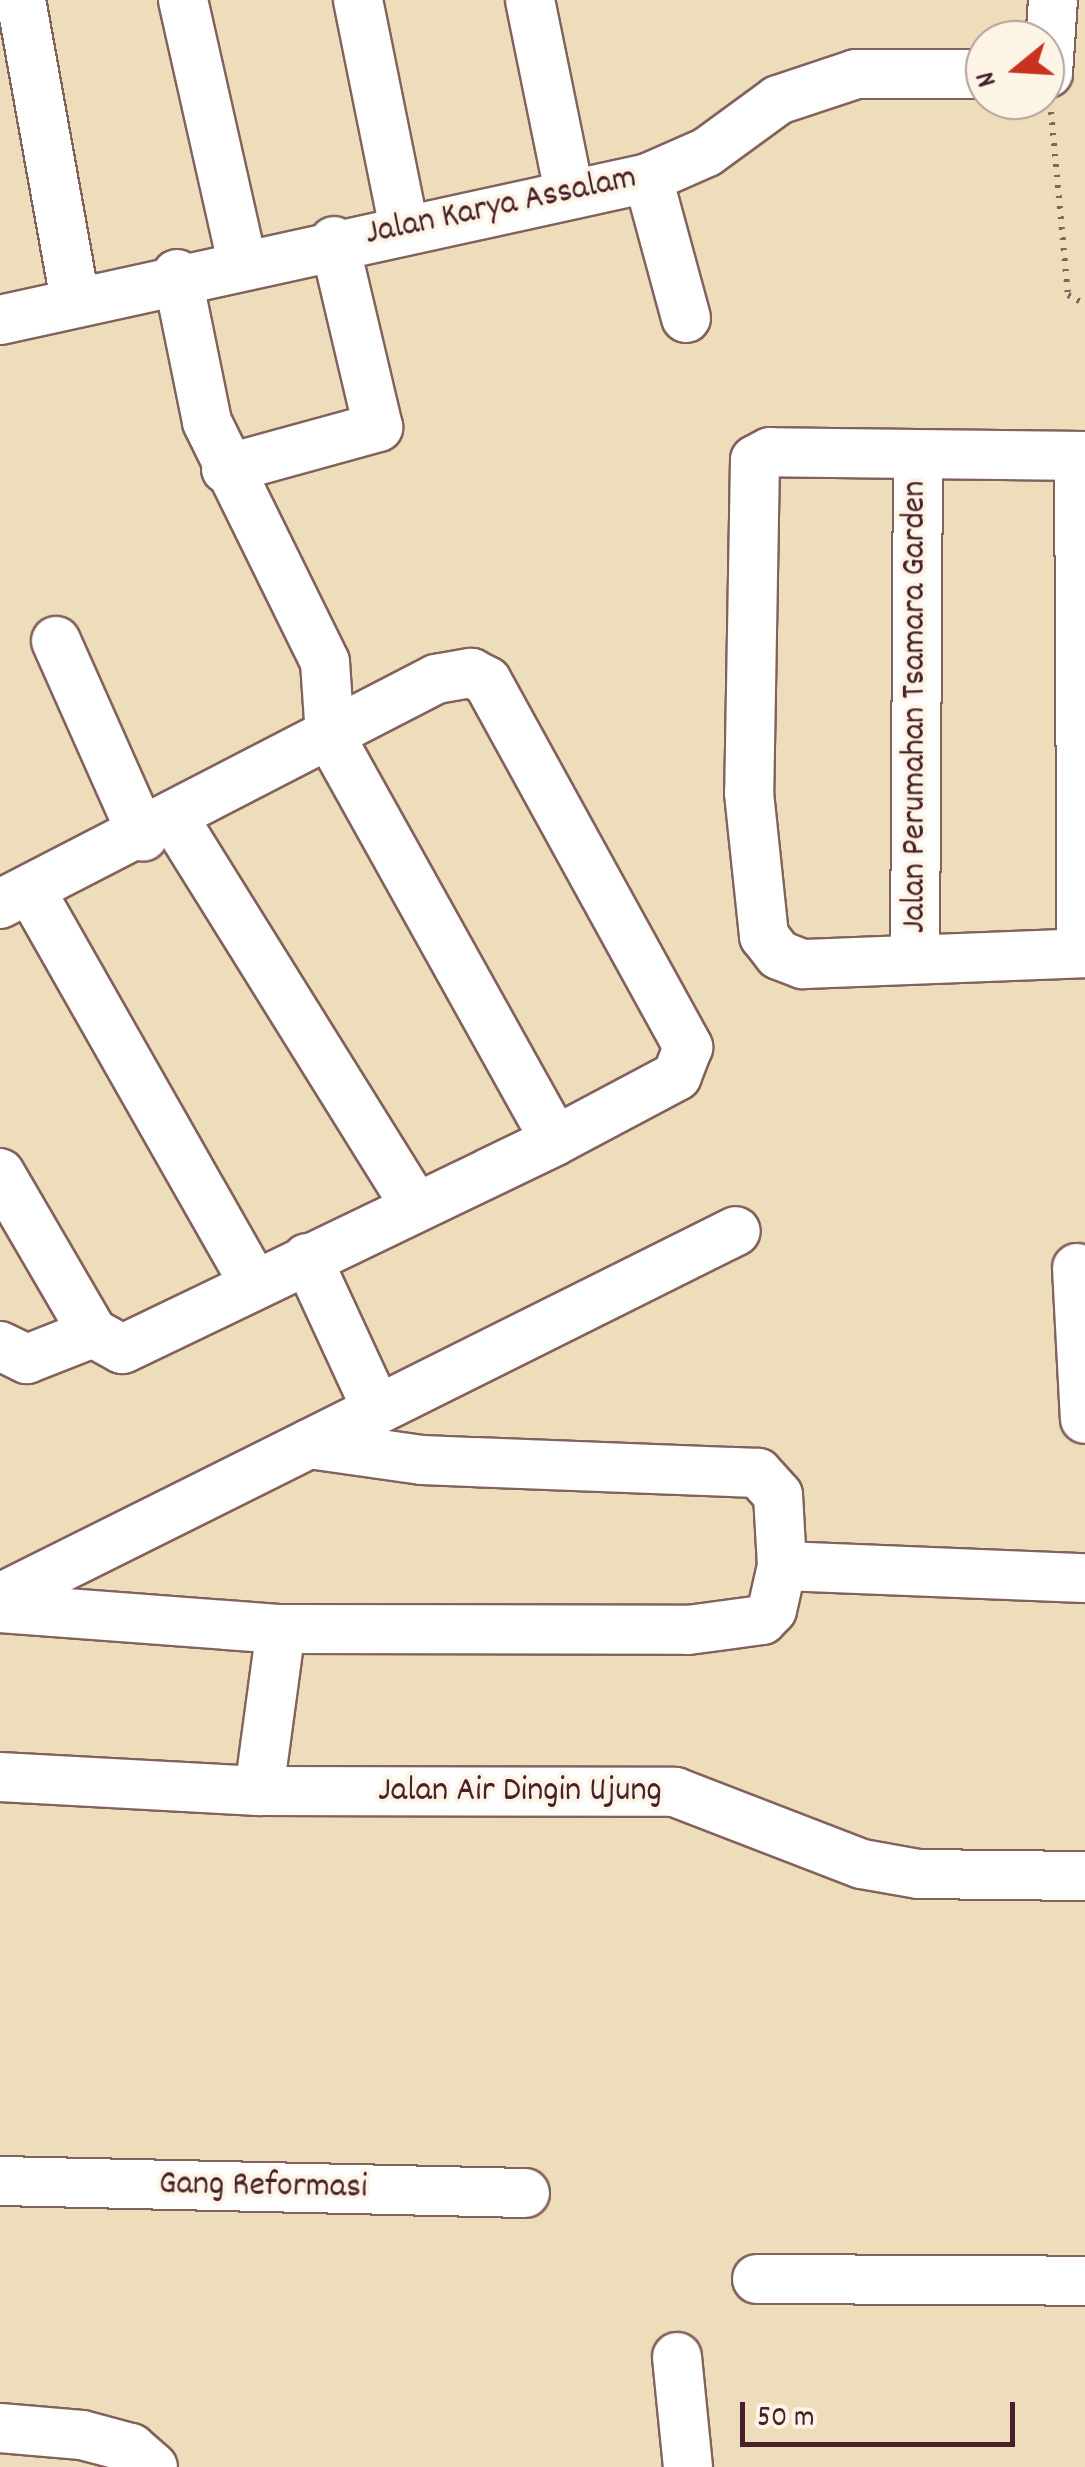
<!DOCTYPE html>
<html>
<head>
<meta charset="utf-8">
<style>
	body { margin:0 }
	#map { position:relative; width:1085px; height:2467px; overflow:hidden; background:#edb; font-family:Dekko,sans-serif }
	div>[style] { position:absolute }
	.path>* { height:6px; margin-top:-3px; transform-origin:0; background:repeating-linear-gradient(90deg,#83625d 0 2.5px,transparent 0 10.5px) }
	.roads { filter:drop-shadow(2px 0 #83625d) drop-shadow(-2px 0 #83625d) drop-shadow(0 2px #83625d) drop-shadow(0 -2px #83625d) }
	.minor>* { height:48px; margin:-24px; padding:0 24px; transform-origin:24px; border-radius:24px; background:#fff }
	span { translate:-50% -50%; white-space:nowrap; text-align:center; line-height:1.15; -webkit-text-stroke:8px #fcf5e5; paint-order:stroke }
	.street-label { font-size:35px; color:#4a1f2b }
	.north { position:absolute; left:965px; top:20px; width:100px; height:100px; box-sizing:border-box; background:#fcf5e5; border:2px solid #b59f9b; border-radius:50%; rotate:252deg; font-size:28px; font-weight:700; line-height:40px; text-align:center; color:#4a1f2b }
	.north::after { content:''; display:block; margin:auto; width:35px; height:45px; background:#c8321e; clip-path:polygon(50% 0,100% 100%,50% 72%,0 100%) }
	.scale { position:absolute; left:740px; top:2402px; width:275px; height:45px; box-sizing:border-box; border:5px solid #4a1f2b; border-top:0; padding-left:12px; font-size:30px; line-height:35px; white-space:nowrap; color:#4a1f2b; -webkit-text-stroke:8px #fcf5e5; paint-order:stroke }
</style>
</head>
<body>
<div id="map">
	<div class="path">
		<div style="left:1051px;top:112px;width:184px;rotate:84.7deg"></div>
		<div style="left:1068px;top:295px;width:19px;rotate:28deg"></div>
	</div>
	<div class="roads">
		<div class="minor">
			<div style="left:21px;top:0;width:304px;rotate:79.8deg"></div>
			<div style="left:183px;top:0;width:269px;rotate:77.3deg"></div>
			<div style="left:358px;top:0;width:233px;rotate:78.6deg"></div>
			<div style="left:530px;top:0;width:196px;rotate:78.5deg"></div>
			<div style="left:1048px;top:73px;width:73px;rotate:-86.1deg"></div>
			<div style="left:648px;top:178px;width:145px;rotate:74.8deg"></div>
			<div style="left:177px;top:274px;width:151px;rotate:78.5deg"></div>
			<div style="left:207px;top:422px;width:267px;rotate:63.8deg"></div>
			<div style="left:325px;top:662px;width:74px;rotate:86.1deg"></div>
			<div style="left:330px;top:736px;width:463px;rotate:60.9deg"></div>
			<div style="left:0;top:320px;width:663px;rotate:-12.36deg"></div>
			<div style="left:648px;top:178px;width:64px;rotate:-23.8deg"></div>
			<div style="left:707px;top:152px;width:88px;rotate:-36.2deg"></div>
			<div style="left:778px;top:100px;width:82px;rotate:-18.4deg"></div>
			<div style="left:856px;top:74px;width:129px"></div>
			<div style="left:1079px;top:456px;width:497px;rotate:89.7deg"></div>
			<div style="left:1085px;top:456px;width:315px;rotate:-179.3deg"></div>
			<div style="left:770px;top:452px;width:17px;rotate:152deg"></div>
			<div style="left:755px;top:460px;width:333px;rotate:91deg"></div>
			<div style="left:749px;top:793px;width:144px;rotate:84deg"></div>
			<div style="left:764px;top:936px;width:24px;rotate:52deg"></div>
			<div style="left:779px;top:955px;width:26px;rotate:21deg"></div>
			<div style="left:803px;top:964px;width:282px;rotate:-2.2deg"></div>
			<div style="left:226px;top:469px;width:158px;rotate:-15.4deg"></div>
			<div style="left:378px;top:427px;width:191px;rotate:-103.3deg"></div>
			<div style="left:56px;top:641px;width:214px;rotate:66deg"></div>
			<div style="left:175px;top:820px;width:456px;rotate:58.1deg"></div>
			<div style="left:31px;top:891px;width:450px;rotate:60.4deg"></div>
			<div style="left:0;top:904px;width:491px;rotate:-27.3deg"></div>
			<div style="left:436px;top:679px;width:36px;rotate:-10deg"></div>
			<div style="left:471px;top:673px;width:18px;rotate:27deg"></div>
			<div style="left:487px;top:681px;width:418px;rotate:61.2deg"></div>
			<div style="left:688px;top:1047px;width:31px;rotate:111deg"></div>
			<div style="left:677px;top:1076px;width:138px;rotate:152deg"></div>
			<div style="left:555px;top:1141px;width:480px;rotate:154.3deg"></div>
			<div style="left:122px;top:1349px;width:33px;rotate:-151deg"></div>
			<div style="left:93px;top:1333px;width:185px;rotate:-120.2deg"></div>
			<div style="left:915px;top:959px;width:505px;rotate:-89.66deg"></div>
			<div style="left:307px;top:1258px;width:162px;rotate:65.2deg"></div>
			<div style="left:1077px;top:1268px;width:151px;rotate:87deg"></div>
			<div style="left:0;top:1346px;width:30px;rotate:26deg"></div>
			<div style="left:27px;top:1359px;width:71px;rotate:-21.5deg"></div>
			<div style="left:782px;top:1566px;width:303px;rotate:2.3deg"></div>
			<div style="left:0;top:1598px;width:822px;rotate:-26.5deg"></div>
			<div style="left:0;top:1608px;width:282px;rotate:4.3deg"></div>
			<div style="left:281px;top:1629px;width:407px;rotate:0.1deg"></div>
			<div style="left:688px;top:1630px;width:75px;rotate:-7.7deg"></div>
			<div style="left:762px;top:1620px;width:14px;rotate:-45deg"></div>
			<div style="left:772px;top:1610px;width:45px;rotate:-77.2deg"></div>
			<div style="left:782px;top:1566px;width:71px;rotate:-93.2deg"></div>
			<div style="left:778px;top:1495px;width:30px;rotate:-132deg"></div>
			<div style="left:758px;top:1473px;width:336px;rotate:-177.8deg"></div>
			<div style="left:422px;top:1460px;width:114px;rotate:-171.9deg"></div>
			<div style="left:0;top:1777px;width:259px;rotate:3.1deg"></div>
			<div style="left:259px;top:1791px;width:416px;rotate:0.1deg"></div>
			<div style="left:675px;top:1792px;width:200px;rotate:21.1deg"></div>
			<div style="left:862px;top:1864px;width:58px;rotate:10deg"></div>
			<div style="left:919px;top:1874px;width:166px;rotate:0.7deg"></div>
			<div style="left:259px;top:1791px;width:163px;rotate:-82.3deg"></div>
			<div style="left:0;top:2181px;width:525px;rotate:1.31deg"></div>
			<div style="left:757px;top:2279px;width:328px;rotate:0.3deg"></div>
			<div style="left:677px;top:2357px;width:111px;rotate:84.3deg"></div>
			<div style="left:0;top:2428px;width:82px;rotate:4.9deg"></div>
			<div style="left:82px;top:2435px;width:51px;rotate:14.9deg"></div>
			<div style="left:131px;top:2448px;width:29px;rotate:41deg"></div>
		</div>
	</div>
	<div class="street-label">
		<span style="left:501px;top:207px;rotate:-12deg">Jalan Karya Assalam</span>
		<span style="left:916px;top:707px;rotate:-90deg">Jalan Perumahan Tsamara Garden</span>
		<span style="left:520px;top:1792px">Jalan Air Dingin Ujung</span>
		<span style="left:263px;top:2187px;rotate:1deg">Gang Reformasi</span>
	</div>
	<div class="north">N</div>
	<div class="scale">50 m</div>
</div>
</body>
</html>
